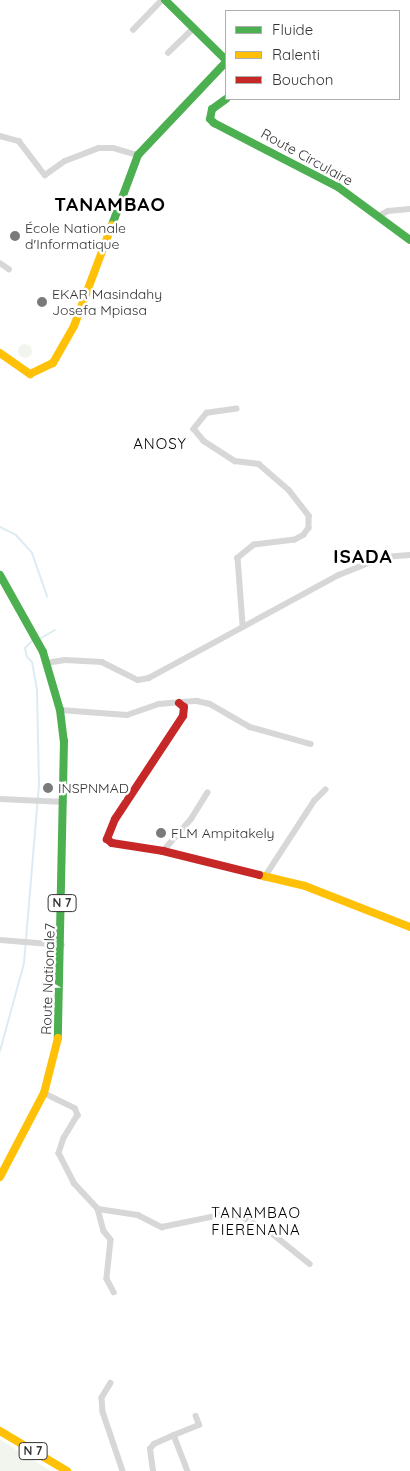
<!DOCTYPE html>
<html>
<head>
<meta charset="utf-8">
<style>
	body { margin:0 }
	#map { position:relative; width:410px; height:1471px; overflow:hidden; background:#fff; font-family:Quicksand,sans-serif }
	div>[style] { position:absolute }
	.green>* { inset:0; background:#f1f5ed }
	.round { border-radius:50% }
	.stream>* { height:2px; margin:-1px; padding:0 1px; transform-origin:1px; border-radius:1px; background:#ddebf3 }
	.street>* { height:5.5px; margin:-2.75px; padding:0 2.75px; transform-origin:2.75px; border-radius:2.75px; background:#d7d7d7 }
	.fast>* { height:8px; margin:-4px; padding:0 4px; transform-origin:4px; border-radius:4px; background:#4caf50 }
	.slow>* { height:8px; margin:-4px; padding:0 4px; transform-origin:4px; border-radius:4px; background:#ffc107 }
	.jam>* { height:8px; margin:-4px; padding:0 4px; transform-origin:4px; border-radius:4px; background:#c62828 }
	.dots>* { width:14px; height:14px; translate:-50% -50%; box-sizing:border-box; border:2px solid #fff; border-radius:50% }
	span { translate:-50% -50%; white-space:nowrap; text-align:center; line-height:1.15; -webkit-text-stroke:5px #fff; paint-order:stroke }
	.shield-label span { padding:1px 4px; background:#fff; border:1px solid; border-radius:4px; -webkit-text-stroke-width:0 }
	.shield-label { font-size:12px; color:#333; font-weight:700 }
	.street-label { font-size:14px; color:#333 }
	.poi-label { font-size:14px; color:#333 }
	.left { translate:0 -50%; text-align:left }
	.neighbourhood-label { font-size:15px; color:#000; letter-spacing:1px }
	.district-label { font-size:19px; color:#000; font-weight:700; letter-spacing:1px }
	.legend { position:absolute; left:225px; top:10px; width:175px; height:90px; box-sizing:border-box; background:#fff; border:1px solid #adadad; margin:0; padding:6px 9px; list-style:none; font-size:15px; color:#333 }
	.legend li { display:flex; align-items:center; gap:10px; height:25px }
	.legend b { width:25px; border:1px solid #adadad }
</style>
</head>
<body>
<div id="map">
	<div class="green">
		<div class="round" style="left:18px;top:344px;width:14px;height:14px"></div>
		<div style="clip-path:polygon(0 1439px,7px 1444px,51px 1471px,0 1471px)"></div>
	</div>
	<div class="stream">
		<div style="left:0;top:527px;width:18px;rotate:27deg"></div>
		<div style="left:16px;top:535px;width:24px;rotate:48deg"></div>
		<div style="left:32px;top:553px;width:46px;rotate:70.8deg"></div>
		<div style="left:41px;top:638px;width:16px;rotate:-30deg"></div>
		<div style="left:0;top:1051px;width:91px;rotate:-74.7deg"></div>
		<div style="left:24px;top:963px;width:178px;rotate:-85.2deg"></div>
		<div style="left:39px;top:786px;width:96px;rotate:-91.2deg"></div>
		<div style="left:37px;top:690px;width:28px;rotate:-100deg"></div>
		<div style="left:32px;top:662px;width:7px;rotate:-135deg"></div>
		<div style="left:27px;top:657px;width:9px;rotate:-103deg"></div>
		<div style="left:25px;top:648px;width:10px;rotate:-45deg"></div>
	</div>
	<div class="street">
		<div style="left:133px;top:30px;width:42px;rotate:-46deg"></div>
		<div style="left:168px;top:53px;width:35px;rotate:-44deg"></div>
		<div style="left:0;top:136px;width:20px;rotate:15deg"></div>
		<div style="left:19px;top:141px;width:43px;rotate:52.6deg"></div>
		<div style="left:45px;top:175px;width:24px;rotate:-35deg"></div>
		<div style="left:65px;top:161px;width:36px;rotate:-21deg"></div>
		<div style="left:99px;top:148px;width:14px"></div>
		<div style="left:113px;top:148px;width:26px;rotate:16deg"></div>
		<div style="left:379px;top:216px;width:10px;rotate:-29deg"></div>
		<div style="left:388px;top:211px;width:22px;rotate:-5deg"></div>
		<div style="left:0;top:263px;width:11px;rotate:34deg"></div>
		<div style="left:237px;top:409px;width:30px;rotate:172deg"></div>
		<div style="left:207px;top:413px;width:21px;rotate:129deg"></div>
		<div style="left:194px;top:429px;width:16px;rotate:50deg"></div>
		<div style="left:204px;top:441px;width:37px;rotate:33deg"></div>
		<div style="left:235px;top:461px;width:24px;rotate:7deg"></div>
		<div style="left:259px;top:464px;width:40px;rotate:41deg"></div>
		<div style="left:289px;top:490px;width:33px;rotate:52deg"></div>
		<div style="left:309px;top:516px;width:12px;rotate:90deg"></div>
		<div style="left:309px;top:528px;width:9px;rotate:126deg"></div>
		<div style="left:304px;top:535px;width:10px;rotate:151deg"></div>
		<div style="left:295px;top:540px;width:41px;rotate:173deg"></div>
		<div style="left:254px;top:545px;width:21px;rotate:141deg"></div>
		<div style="left:238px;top:558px;width:67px;rotate:85.7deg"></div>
		<div style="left:46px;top:663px;width:19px;rotate:-9deg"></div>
		<div style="left:65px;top:660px;width:37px;rotate:3deg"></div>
		<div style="left:102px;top:662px;width:40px;rotate:26.6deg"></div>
		<div style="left:138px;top:680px;width:11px;rotate:-10deg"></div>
		<div style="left:149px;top:678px;width:216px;rotate:-28.5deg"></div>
		<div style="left:339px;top:575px;width:48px;rotate:-22.2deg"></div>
		<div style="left:383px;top:557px;width:27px;rotate:-4deg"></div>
		<div style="left:60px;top:710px;width:67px;rotate:4.3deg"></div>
		<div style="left:127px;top:715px;width:34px;rotate:-19deg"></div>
		<div style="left:159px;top:704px;width:38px;rotate:-5deg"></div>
		<div style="left:197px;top:701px;width:13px;rotate:13deg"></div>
		<div style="left:210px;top:704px;width:46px;rotate:29.9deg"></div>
		<div style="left:250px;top:727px;width:63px;rotate:15.6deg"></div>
		<div style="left:0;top:799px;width:64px;rotate:2.7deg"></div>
		<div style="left:163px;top:851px;width:43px;rotate:-48.8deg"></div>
		<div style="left:191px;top:819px;width:31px;rotate:-58deg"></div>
		<div style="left:264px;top:878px;width:92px;rotate:-57deg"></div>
		<div style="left:314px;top:801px;width:16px;rotate:-45deg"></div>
		<div style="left:0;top:940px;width:62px;rotate:4.6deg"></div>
		<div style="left:44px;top:1093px;width:34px;rotate:26deg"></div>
		<div style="left:75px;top:1108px;width:8px;rotate:67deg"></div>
		<div style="left:78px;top:1115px;width:27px;rotate:121deg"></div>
		<div style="left:64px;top:1138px;width:16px;rotate:108deg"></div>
		<div style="left:59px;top:1153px;width:34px;rotate:63deg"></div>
		<div style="left:74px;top:1183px;width:35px;rotate:47deg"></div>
		<div style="left:98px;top:1209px;width:40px;rotate:8.5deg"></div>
		<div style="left:138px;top:1215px;width:27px;rotate:27deg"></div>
		<div style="left:162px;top:1227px;width:60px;rotate:-11.5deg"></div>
		<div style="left:221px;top:1215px;width:21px;rotate:5deg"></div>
		<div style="left:242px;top:1217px;width:37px;rotate:29deg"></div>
		<div style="left:274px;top:1235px;width:46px;rotate:38.9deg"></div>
		<div style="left:98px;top:1209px;width:23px;rotate:75deg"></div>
		<div style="left:104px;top:1231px;width:11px;rotate:52deg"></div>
		<div style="left:111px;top:1240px;width:39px;rotate:96deg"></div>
		<div style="left:107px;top:1279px;width:15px;rotate:62deg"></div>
		<div style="left:111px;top:1383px;width:17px;rotate:121deg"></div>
		<div style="left:102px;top:1398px;width:14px;rotate:86deg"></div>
		<div style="left:103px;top:1412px;width:62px;rotate:71.3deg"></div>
		<div style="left:174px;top:1435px;width:27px;rotate:-22deg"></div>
		<div style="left:199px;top:1425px;width:9px;rotate:-111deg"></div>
		<div style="left:153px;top:1471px;width:22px;rotate:-98deg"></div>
		<div style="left:150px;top:1449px;width:6px;rotate:-51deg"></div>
		<div style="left:154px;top:1444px;width:22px;rotate:-24deg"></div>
		<div style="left:174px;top:1435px;width:39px;rotate:69deg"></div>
	</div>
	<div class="fast">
		<div style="left:165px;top:0;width:86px;rotate:44.5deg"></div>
		<div style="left:226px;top:99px;width:17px;rotate:144deg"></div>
		<div style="left:212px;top:109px;width:10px;rotate:101deg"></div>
		<div style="left:210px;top:119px;width:6px;rotate:45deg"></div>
		<div style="left:214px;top:123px;width:140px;rotate:27.3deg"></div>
		<div style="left:338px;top:187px;width:89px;rotate:36.4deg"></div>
		<div style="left:112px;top:225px;width:75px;rotate:-69.6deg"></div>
		<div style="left:138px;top:155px;width:128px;rotate:-46.6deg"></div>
		<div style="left:0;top:575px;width:88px;rotate:60.8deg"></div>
		<div style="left:43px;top:652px;width:60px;rotate:73.7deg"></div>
		<div style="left:60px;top:710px;width:31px;rotate:83deg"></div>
		<div style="left:64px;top:741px;width:297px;rotate:91.2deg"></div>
	</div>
	<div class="slow">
		<div style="left:0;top:353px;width:37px;rotate:35deg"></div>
		<div style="left:30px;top:374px;width:25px;rotate:-26deg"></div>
		<div style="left:53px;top:363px;width:43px;rotate:-60.4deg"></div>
		<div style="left:74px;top:326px;width:108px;rotate:-69.4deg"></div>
		<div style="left:259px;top:875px;width:47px;rotate:13.4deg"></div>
		<div style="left:305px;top:886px;width:113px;rotate:21.3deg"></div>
		<div style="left:0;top:1177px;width:95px;rotate:-62.4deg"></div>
		<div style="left:44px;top:1093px;width:57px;rotate:-75.7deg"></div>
		<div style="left:0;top:1431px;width:78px;rotate:30.8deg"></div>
	</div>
	<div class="jam">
		<div style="left:179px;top:703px;width:6px;rotate:39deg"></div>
		<div style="left:184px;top:707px;width:9px;rotate:96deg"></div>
		<div style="left:183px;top:716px;width:123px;rotate:123.4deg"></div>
		<div style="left:115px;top:819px;width:22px;rotate:112deg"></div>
		<div style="left:107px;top:839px;width:6px;rotate:39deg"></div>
		<div style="left:112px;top:843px;width:52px;rotate:8.9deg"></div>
		<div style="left:163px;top:851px;width:99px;rotate:14deg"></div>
	</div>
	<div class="dots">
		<div style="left:15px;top:236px;background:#7a7a7a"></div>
		<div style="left:42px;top:302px;background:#7a7a7a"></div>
		<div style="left:48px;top:788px;background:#7a7a7a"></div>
		<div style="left:161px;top:833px;background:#7a7a7a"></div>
	</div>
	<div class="shield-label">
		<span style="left:62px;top:903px">N 7</span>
		<span style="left:33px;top:1451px">N 7</span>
	</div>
	<div class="street-label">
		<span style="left:307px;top:157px;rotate:29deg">Route Circulaire</span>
		<span style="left:48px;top:979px;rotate:-88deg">Route Nationale7</span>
	</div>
	<div class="poi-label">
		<span class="left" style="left:25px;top:236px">École Nationale<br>d'Informatique</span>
		<span class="left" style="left:52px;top:302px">EKAR Masindahy<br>Josefa Mpiasa</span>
		<span class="left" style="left:58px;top:788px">INSPNMAD</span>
		<span class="left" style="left:171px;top:833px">FLM Ampitakely</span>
	</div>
	<div class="neighbourhood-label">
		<span style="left:160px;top:444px">ANOSY</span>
		<span style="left:256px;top:1221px">TANAMBAO<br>FIERENANA</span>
	</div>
	<div class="district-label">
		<span style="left:110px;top:205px">TANAMBAO</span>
		<span style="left:363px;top:557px">ISADA</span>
	</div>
	<ul class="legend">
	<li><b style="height:6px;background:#4caf50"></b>Fluide</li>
	<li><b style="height:6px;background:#ffc107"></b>Ralenti</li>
	<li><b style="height:6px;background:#c62828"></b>Bouchon</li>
	</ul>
</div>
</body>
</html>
